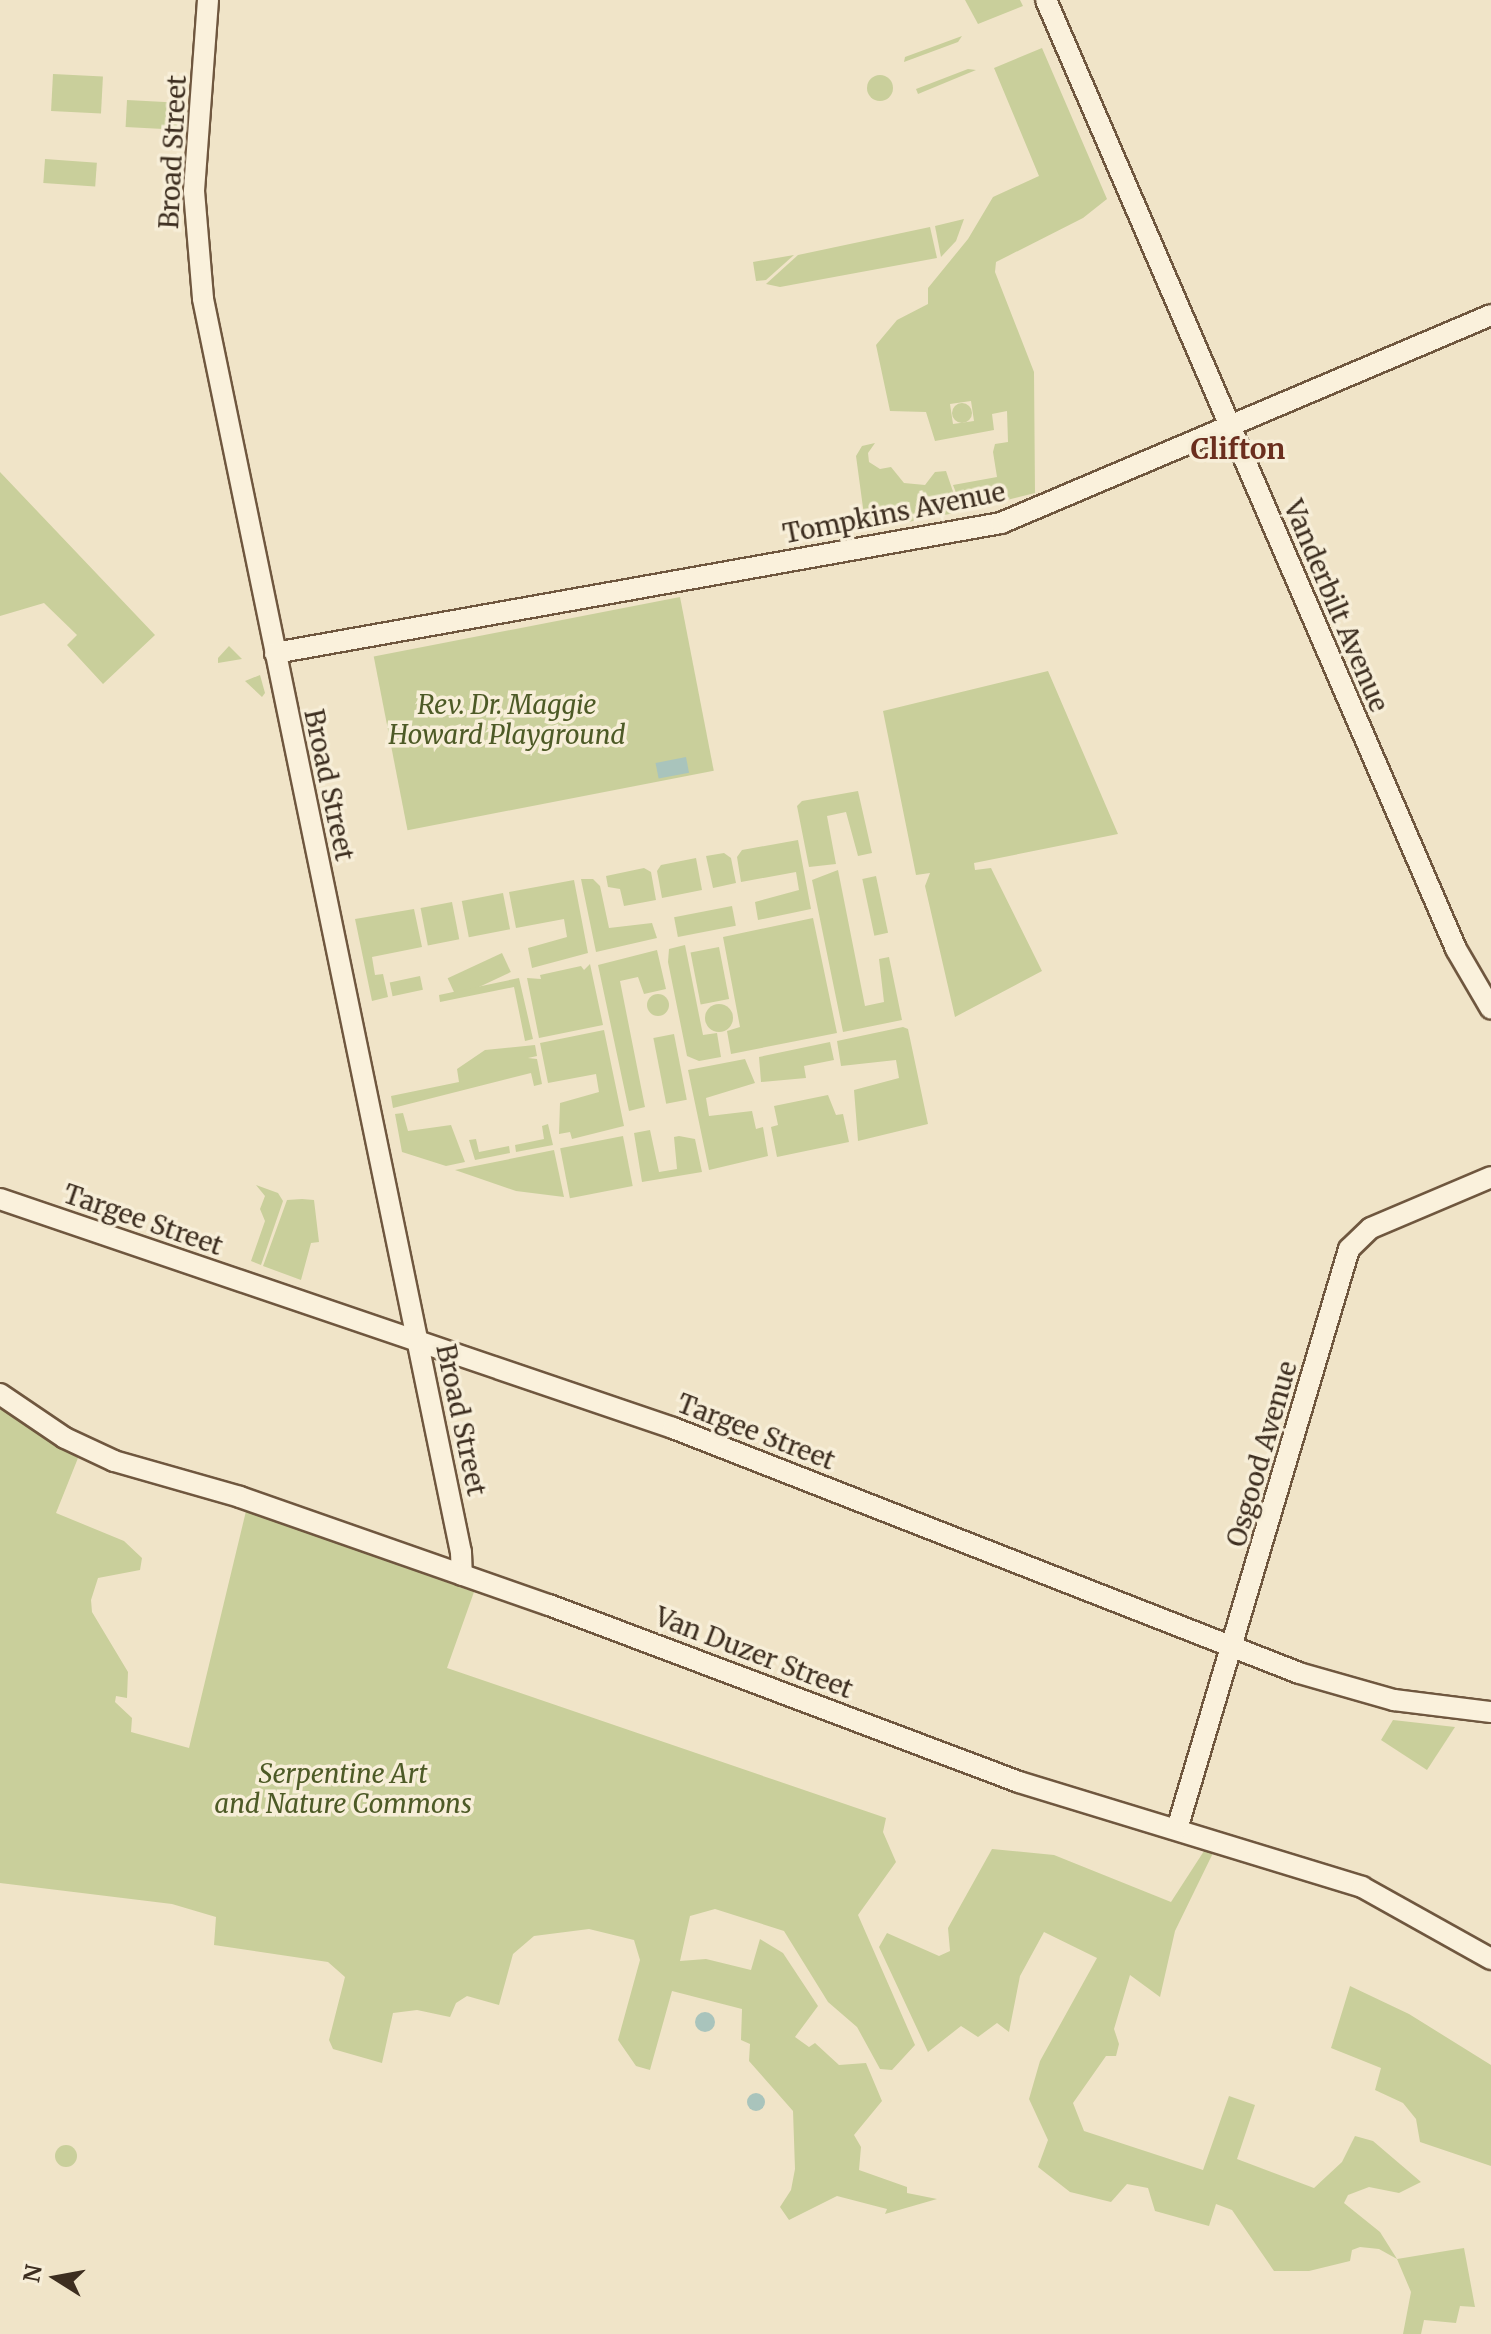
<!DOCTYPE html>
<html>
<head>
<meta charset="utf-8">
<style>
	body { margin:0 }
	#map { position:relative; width:1491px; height:2334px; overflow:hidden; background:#f0e4c8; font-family:Merriweather,serif }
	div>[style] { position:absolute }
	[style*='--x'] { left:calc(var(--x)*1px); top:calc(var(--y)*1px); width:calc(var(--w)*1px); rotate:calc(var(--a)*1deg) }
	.green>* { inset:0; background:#c9cf9b; transform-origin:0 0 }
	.round { border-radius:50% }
	.water>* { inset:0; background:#a9c4bc; transform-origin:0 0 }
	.roads { filter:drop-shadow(2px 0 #6f573f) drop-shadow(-2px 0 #6f573f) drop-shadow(0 2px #6f573f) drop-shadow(0 -2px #6f573f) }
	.secondary>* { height:20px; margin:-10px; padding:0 10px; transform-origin:10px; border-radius:10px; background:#faf1dc }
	span { translate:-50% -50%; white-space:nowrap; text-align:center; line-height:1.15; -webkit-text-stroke:7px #f7eed8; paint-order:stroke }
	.street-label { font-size:26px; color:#3d2e20 }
	.park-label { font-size:26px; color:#4d5a26; font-style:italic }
	.neighbourhood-label { font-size:28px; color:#6b2e1e; font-weight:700 }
	.north { position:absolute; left:16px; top:2238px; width:80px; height:80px; -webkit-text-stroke:6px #f7eed8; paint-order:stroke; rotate:281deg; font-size:22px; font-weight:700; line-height:32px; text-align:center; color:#3d2e20 }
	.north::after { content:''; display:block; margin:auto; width:28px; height:36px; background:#3d2e20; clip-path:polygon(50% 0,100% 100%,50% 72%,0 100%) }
</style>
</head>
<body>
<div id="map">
	<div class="green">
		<i style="clip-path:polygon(965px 0,1020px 0,1023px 6px,978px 24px)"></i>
		<i style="clip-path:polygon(962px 36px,958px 42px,904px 62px,905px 57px)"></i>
		<i style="clip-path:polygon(evenodd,1042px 48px,1107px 199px,1083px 218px,996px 262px,995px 272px,1034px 372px,1035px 493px,963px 511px,953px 485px,997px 477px,993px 452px,995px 444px,1008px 442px,1007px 411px,992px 414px,994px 430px,935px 441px,926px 412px,890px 411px,876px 345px,897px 320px,928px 304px,928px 288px,968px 239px,993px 197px,1039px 176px,994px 68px,1042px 48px,971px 401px,974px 421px,953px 424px,950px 404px,971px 401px)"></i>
		<i style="clip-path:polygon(968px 69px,976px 70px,918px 94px,916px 89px)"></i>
		<i style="left:53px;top:74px;width:50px;height:37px;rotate:3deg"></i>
		<i class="round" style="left:867px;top:75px;width:26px;height:26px"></i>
		<i style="left:127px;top:100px;width:52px;height:27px;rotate:3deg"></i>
		<i style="left:45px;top:159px;width:52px;height:24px;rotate:4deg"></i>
		<i style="clip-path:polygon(964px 219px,956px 241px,941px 257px,935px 226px)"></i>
		<i style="clip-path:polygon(930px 227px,937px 258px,780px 287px,766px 284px,798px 255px)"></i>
		<i style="clip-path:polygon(794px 255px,766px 280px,756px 281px,753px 262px)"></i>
		<i class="round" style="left:952px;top:403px;width:20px;height:20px"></i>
		<i style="clip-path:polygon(875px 443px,868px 453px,869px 462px,880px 469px,891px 467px,904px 483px,925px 485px,935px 472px,946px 471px,960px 512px,866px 530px,856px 456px,862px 446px)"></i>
		<i style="clip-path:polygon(0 472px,155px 635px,103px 684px,67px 645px,77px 635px,44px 603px,0 616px)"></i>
		<i style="left:680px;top:597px;width:177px;height:312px;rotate:79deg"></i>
		<i style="clip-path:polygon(229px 646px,242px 659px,218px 663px,218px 658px)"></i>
		<i style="clip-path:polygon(1048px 671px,1118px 834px,974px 863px,975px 870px,991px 868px,1042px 971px,955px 1017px,925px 886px,930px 873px,916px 875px,883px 711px)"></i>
		<i style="clip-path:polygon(260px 675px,265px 693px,262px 697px,245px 681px)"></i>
		<i style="clip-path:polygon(858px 791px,872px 853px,858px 856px,846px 812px,827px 816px,836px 864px,809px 867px,797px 806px,802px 801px)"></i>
		<i style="clip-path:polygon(798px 840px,811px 909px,758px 920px,755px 902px,799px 890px,796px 872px,741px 882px,737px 857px,742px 850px)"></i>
		<i style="clip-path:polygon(724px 853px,731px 858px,736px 883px,713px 888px,706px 856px)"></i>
		<i style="clip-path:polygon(696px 858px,702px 890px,662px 898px,657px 871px,661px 865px)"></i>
		<i style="clip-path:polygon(644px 868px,651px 872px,656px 900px,624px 906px,620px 889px,608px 887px,606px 876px)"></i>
		<i style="clip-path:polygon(838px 870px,865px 1006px,884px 1002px,879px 959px,889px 957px,902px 1020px,843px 1032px,812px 880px)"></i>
		<i style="left:876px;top:876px;width:58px;height:14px;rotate:78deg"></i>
		<i style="clip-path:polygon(581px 879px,593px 879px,600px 886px,609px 928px,652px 923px,657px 938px,596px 952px)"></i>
		<i style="clip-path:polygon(574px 880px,588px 953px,532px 968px,528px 948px,567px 937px,564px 919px,516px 928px,509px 892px)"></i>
		<i style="left:503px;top:893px;width:37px;height:42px;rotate:79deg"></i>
		<i style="left:452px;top:902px;width:38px;height:32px;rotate:79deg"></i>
		<i style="left:732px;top:906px;width:20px;height:59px;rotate:79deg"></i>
		<i style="clip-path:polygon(414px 909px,422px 947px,372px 957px,375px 975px,383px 974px,388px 997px,372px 1001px,355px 919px)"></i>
		<i style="clip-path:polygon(813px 918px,837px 1033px,731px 1054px,727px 1031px,740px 1027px,723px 937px)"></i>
		<i style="clip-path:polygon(685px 945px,703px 1035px,717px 1033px,721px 1057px,699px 1061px,687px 1056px,668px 962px,669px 949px)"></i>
		<i style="left:719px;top:947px;width:53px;height:29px;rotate:79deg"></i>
		<i style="clip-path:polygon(657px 950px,666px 989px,644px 994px,638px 977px,620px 981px,645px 1107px,629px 1111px,598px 965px)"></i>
		<i style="left:502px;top:953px;width:21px;height:60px;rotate:65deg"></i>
		<i style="clip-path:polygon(590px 964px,603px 1025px,539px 1038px,527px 978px,541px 979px,540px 975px,581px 966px,584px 970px)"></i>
		<i style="left:420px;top:976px;width:14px;height:31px;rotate:78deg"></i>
		<i style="clip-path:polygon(519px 978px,533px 1039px,525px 1041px,514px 987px,440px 1002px,439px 995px)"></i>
		<i class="round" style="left:647px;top:994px;width:22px;height:22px"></i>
		<i class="round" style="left:705px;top:1004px;width:28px;height:28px"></i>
		<i style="clip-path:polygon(903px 1027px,908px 1029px,928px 1124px,858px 1141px,854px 1090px,899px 1078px,896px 1060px,841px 1066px,837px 1041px)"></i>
		<i style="clip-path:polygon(604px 1030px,624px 1126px,572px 1139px,570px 1132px,559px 1134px,560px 1103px,599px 1092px,596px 1074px,548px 1083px,540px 1043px)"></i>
		<i style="left:674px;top:1034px;width:67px;height:21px;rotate:79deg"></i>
		<i style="clip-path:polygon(830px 1042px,834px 1060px,804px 1066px,806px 1078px,761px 1082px,759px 1057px)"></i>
		<i style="clip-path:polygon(535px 1045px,537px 1056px,528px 1058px,537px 1059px,542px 1084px,534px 1086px,531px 1073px,393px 1108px,391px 1096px,459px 1082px,457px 1069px,485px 1050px)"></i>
		<i style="clip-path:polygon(745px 1059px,755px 1083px,706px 1098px,709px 1116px,752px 1111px,756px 1129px,763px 1127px,768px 1156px,709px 1170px,688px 1070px)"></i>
		<i style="clip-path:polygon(828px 1095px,836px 1115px,843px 1114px,849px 1142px,777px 1157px,771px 1127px,778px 1125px,774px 1106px)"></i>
		<i style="clip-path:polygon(403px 1113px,408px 1131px,451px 1125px,465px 1162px,446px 1166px,402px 1152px,395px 1114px)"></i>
		<i style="clip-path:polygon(548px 1124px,553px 1145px,516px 1152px,515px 1145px,544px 1139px,542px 1126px)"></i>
		<i style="clip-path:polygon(650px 1130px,659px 1172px,677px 1169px,674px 1137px,679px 1136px,695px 1139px,702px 1172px,642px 1182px,634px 1133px)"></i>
		<i style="left:623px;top:1136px;width:51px;height:64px;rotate:79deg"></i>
		<i style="clip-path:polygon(476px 1139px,479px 1152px,509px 1146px,510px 1153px,475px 1160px,469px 1140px)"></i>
		<i style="clip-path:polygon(554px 1150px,564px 1197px,516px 1191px,455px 1170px)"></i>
		<i style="clip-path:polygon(256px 1185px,278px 1193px,283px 1201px,261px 1265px,251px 1261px,265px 1221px,260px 1209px,265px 1196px)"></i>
		<i style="clip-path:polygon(302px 1199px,314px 1200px,319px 1242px,311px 1243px,301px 1280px,263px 1266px,287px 1200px)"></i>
		<i style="clip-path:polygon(0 1409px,78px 1458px,56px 1513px,124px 1541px,142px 1558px,140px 1570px,98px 1578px,91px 1600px,92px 1612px,128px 1672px,127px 1698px,116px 1696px,115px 1702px,132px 1718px,131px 1732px,189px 1748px,246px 1511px,474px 1592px,447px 1668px,886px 1818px,883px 1832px,896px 1862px,858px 1915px,915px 2045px,892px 2070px,880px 2069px,857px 2027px,828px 2002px,784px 1931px,715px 1909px,690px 1916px,680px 1961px,706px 1959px,751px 1970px,760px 1939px,783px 1953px,818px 2006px,795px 2037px,809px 2047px,815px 2043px,839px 2065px,866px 2063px,882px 2101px,854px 2135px,861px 2147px,859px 2170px,907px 2187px,907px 2193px,937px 2199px,885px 2214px,887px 2209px,837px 2196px,789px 2220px,780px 2207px,791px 2190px,795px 2169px,793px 2111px,749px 2061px,750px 2044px,741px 2040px,742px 2009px,672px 1991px,650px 2070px,636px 2066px,618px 2040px,640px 1960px,634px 1940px,589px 1929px,534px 1936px,513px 1954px,499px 2005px,467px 1996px,456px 2003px,450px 2017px,417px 2010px,393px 2013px,382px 2063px,333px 2049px,329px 2040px,345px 1977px,328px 1962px,214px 1945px,216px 1917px,172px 1904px,0 1883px)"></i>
		<i style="clip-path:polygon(1393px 1720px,1455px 1727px,1427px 1770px,1381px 1740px)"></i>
		<i style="clip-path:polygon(992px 1849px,1054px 1855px,1171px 1902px,1204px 1851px,1213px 1853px,1175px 1931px,1160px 1997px,1130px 1975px,1114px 2029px,1119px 2044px,1116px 2056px,1106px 2056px,1073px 2103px,1084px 2131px,1203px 2170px,1229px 2096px,1255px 2105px,1237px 2159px,1314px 2188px,1342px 2162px,1355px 2136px,1373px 2141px,1421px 2182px,1399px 2193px,1369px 2187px,1348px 2195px,1344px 2203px,1380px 2232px,1397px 2259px,1464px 2248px,1475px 2307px,1460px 2306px,1456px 2323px,1424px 2320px,1421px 2334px,1403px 2334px,1411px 2292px,1397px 2259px,1379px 2249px,1360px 2247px,1352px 2250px,1350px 2261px,1309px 2271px,1274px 2271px,1232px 2210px,1216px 2204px,1209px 2226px,1155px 2211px,1148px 2188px,1127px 2184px,1111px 2202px,1070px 2192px,1038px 2167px,1048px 2140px,1029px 2099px,1040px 2061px,1097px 1958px,1044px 1932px,1020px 1976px,1009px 2032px,997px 2023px,978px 2037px,961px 2026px,928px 2052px,879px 1947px,887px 1933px,939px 1956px,950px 1951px,948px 1928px)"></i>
		<i style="clip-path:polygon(1350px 1986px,1409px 2014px,1491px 2065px,1491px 2166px,1420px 2142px,1416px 2119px,1403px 2103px,1375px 2090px,1381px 2068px,1331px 2048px)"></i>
		<i class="round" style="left:55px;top:2145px;width:22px;height:22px"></i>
	</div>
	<div class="water">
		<i style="left:686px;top:757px;width:16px;height:31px;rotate:79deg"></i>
		<i class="round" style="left:695px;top:2012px;width:20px;height:20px"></i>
		<i class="round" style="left:747px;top:2093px;width:18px;height:18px"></i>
	</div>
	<div class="roads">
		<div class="secondary">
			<i style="--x:208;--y:0;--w:192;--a:94.2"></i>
			<i style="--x:194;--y:191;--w:108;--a:85.2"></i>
			<i style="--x:203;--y:299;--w:1279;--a:78.37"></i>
			<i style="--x:461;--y:1552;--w:23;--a:88"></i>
			<i style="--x:1046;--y:0;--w:1034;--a:66.63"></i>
			<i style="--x:1456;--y:949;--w:69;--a:59.7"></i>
			<i style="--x:275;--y:653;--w:738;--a:-10.15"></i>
			<i style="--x:1001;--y:523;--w:532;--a:-23"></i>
			<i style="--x:0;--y:1199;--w:711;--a:18.79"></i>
			<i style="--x:673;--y:1428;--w:672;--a:21.37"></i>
			<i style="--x:1299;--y:1673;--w:99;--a:15.9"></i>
			<i style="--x:1394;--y:1700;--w:98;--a:7.1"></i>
			<i style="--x:0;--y:1394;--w:78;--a:34.1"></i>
			<i style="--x:65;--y:1438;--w:54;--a:25.1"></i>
			<i style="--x:114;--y:1461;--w:131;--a:15.9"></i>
			<i style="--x:240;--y:1497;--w:327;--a:19.3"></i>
			<i style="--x:549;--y:1605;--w:502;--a:20.64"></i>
			<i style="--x:1019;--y:1782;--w:359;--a:17"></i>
			<i style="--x:1362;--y:1887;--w:148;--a:29.2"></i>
			<i style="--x:1177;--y:1829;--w:605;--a:-73.48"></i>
			<i style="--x:1349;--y:1249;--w:30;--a:-44"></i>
			<i style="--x:1371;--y:1228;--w:130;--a:-23"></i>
		</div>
	</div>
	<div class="street-label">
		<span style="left:173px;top:152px;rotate:-87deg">Broad Street</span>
		<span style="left:894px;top:513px;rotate:-11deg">Tompkins Avenue</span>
		<span style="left:1336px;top:606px;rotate:67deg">Vanderbilt Avenue</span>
		<span style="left:329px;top:785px;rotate:78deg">Broad Street</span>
		<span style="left:143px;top:1220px;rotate:19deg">Targee Street</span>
		<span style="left:461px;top:1420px;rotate:78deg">Broad Street</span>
		<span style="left:756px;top:1432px;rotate:21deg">Targee Street</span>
		<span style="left:1262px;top:1454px;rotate:-74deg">Osgood Avenue</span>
		<span style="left:754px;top:1653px;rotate:21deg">Van Duzer Street</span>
	</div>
	<div class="park-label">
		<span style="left:507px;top:720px">Rev. Dr. Maggie<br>Howard Playground</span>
		<span style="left:343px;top:1789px">Serpentine Art<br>and Nature Commons</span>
	</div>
	<div class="neighbourhood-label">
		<span style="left:1238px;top:449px">Clifton</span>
	</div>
	<div class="north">N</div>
</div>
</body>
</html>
